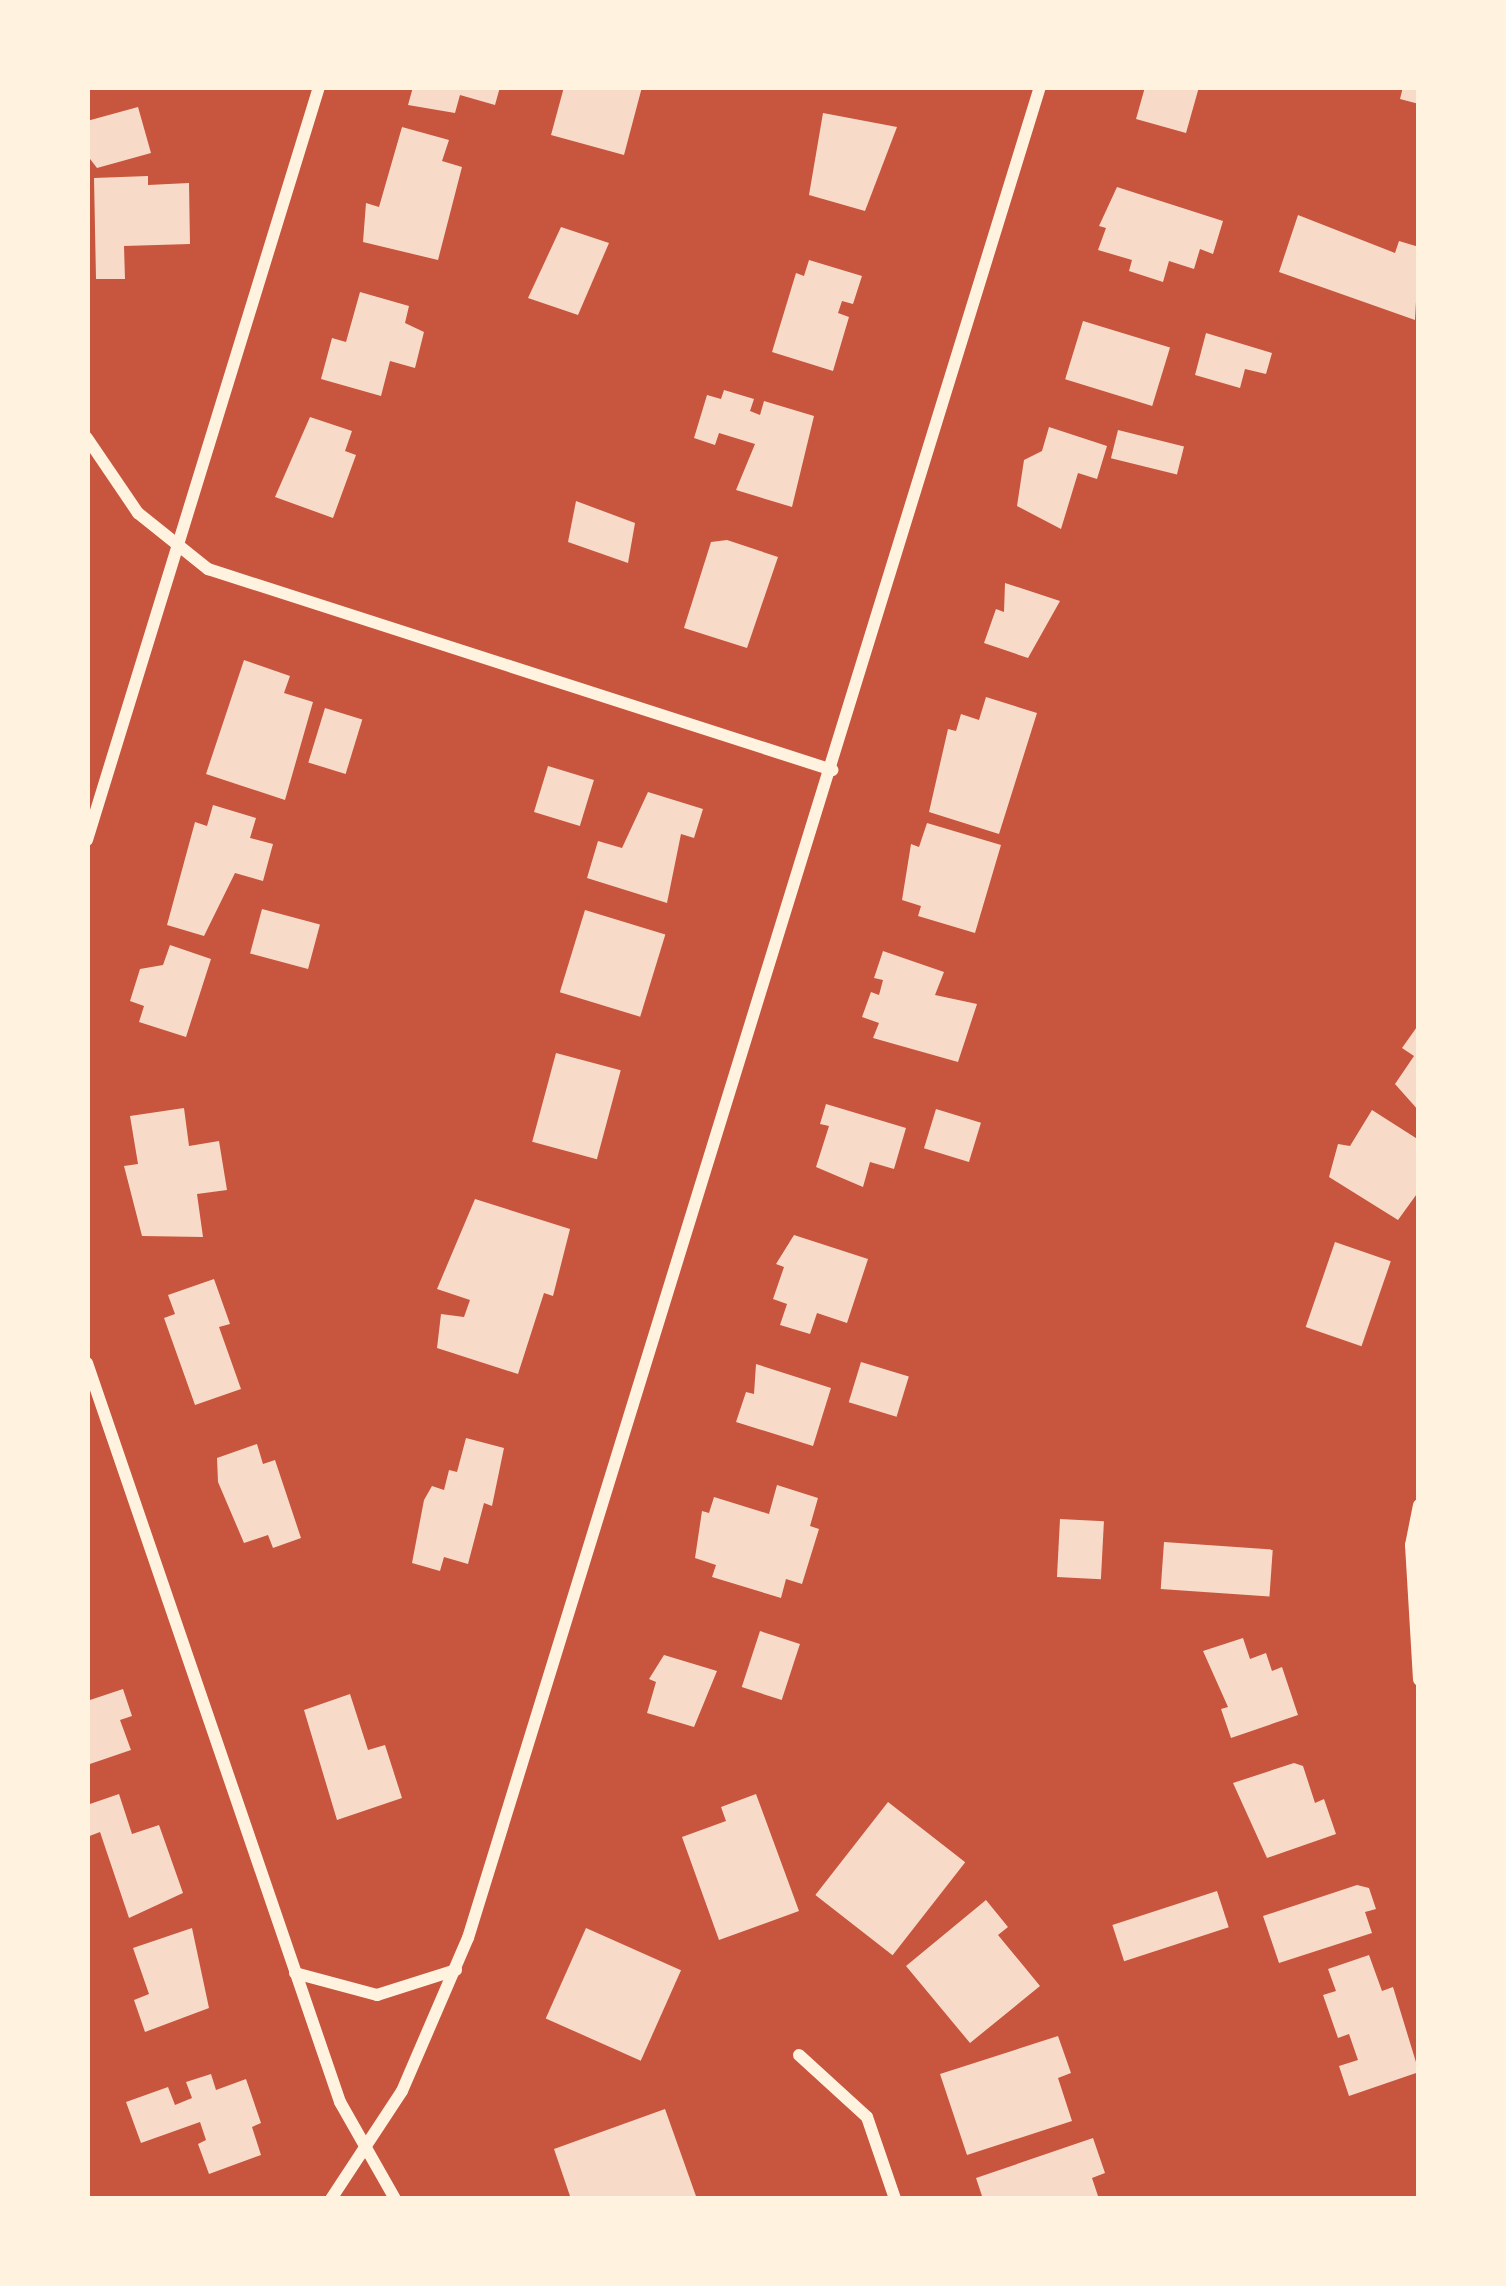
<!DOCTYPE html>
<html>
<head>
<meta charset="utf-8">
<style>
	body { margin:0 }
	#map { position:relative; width:1506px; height:2286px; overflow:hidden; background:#c8553d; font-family:"Source Serif 4",serif }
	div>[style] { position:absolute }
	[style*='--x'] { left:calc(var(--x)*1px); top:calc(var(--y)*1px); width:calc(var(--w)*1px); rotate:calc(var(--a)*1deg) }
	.building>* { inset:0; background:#f7dbc8; transform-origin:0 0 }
	.minor>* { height:12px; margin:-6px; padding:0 6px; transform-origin:6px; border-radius:6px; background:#fff3e0 }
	span { translate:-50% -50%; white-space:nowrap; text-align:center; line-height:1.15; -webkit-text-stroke:10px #fff3e0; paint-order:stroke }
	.frame { position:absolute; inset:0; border:90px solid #fff3e0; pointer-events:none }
</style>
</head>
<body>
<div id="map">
	<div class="building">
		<i style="clip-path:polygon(413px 87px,500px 87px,495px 105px,460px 95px,455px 113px,408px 105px)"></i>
		<i style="clip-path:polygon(564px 87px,642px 87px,624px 155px,551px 135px)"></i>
		<i style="clip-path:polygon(1145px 87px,1199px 87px,1186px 133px,1136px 119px)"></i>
		<i style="clip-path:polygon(1403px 87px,1419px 87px,1419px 104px,1400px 99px)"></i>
		<i style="clip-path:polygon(138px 107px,151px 153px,97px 168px,87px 155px,87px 121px)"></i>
		<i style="clip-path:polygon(823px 113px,897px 127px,865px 211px,809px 195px)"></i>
		<i style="clip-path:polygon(402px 127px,449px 140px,442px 161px,462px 167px,438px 260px,363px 242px,366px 203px,379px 207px)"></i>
		<i style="clip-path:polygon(148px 176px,148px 185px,189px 183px,190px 244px,124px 246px,125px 279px,96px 279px,94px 178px)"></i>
		<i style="clip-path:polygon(1117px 187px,1223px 221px,1213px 254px,1200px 249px,1194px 269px,1169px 261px,1163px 282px,1129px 271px,1132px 260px,1098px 250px,1106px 228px,1099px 226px)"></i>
		<i style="clip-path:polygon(1298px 215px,1395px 253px,1399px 241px,1419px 247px,1415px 320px,1279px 272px)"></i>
		<i style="clip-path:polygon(561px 227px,609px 243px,578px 315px,528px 298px)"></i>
		<i style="clip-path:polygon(809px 260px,862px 276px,853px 304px,842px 301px,838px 313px,849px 317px,833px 371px,772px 352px,796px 273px,804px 276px)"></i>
		<i style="clip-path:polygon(360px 292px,409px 306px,405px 323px,424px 332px,415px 368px,390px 361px,381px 396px,321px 379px,332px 338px,346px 342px)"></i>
		<i style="left:1083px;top:321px;width:91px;height:61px;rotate:17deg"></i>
		<i style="clip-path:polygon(1206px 333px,1272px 353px,1266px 374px,1245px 369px,1240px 388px,1195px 375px)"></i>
		<i style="clip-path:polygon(724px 390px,754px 399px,750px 411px,760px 415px,764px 401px,814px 416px,792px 507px,736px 490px,755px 444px,719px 433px,715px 445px,694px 438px,707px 395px,721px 399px)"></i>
		<i style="clip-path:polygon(310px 417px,352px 431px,345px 451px,356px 455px,333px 518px,275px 497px)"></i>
		<i style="clip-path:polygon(1049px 427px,1107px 446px,1097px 479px,1078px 473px,1061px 529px,1017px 506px,1024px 460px,1042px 451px)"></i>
		<i style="left:1118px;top:430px;width:68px;height:29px;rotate:14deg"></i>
		<i style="clip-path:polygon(576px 501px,635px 523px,628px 563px,568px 542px)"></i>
		<i style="clip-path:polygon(727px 540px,778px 557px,747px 648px,684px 628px,711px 542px)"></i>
		<i style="clip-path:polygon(1005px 583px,1060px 601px,1028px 658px,984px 643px,996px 609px,1004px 612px)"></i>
		<i style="clip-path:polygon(244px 660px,290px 676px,284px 693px,313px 702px,285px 800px,206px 774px)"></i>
		<i style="clip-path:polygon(986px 697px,1037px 713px,999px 834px,929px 812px,948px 729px,956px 731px,961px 714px,979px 720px)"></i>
		<i style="left:325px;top:708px;width:39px;height:57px;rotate:17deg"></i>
		<i style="left:548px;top:766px;width:48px;height:48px;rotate:17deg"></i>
		<i style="clip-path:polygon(648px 792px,703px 809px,694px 838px,681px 834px,667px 903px,587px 878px,598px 841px,622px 848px)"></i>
		<i style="clip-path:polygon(213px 805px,256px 818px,250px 838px,273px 844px,263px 881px,235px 873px,204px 936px,167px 925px,195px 822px,207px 826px)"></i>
		<i style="clip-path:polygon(927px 823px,1001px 845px,975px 933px,918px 916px,921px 906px,902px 900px,911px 844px,919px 847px)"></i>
		<i style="left:262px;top:909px;width:60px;height:46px;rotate:15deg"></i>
		<i style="left:585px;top:910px;width:84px;height:86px;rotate:17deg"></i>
		<i style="clip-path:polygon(170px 945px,211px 959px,186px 1037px,139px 1022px,144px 1006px,130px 1001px,140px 969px,163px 965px)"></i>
		<i style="clip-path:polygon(883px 951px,944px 972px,935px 995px,977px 1004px,958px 1062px,873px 1038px,879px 1023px,862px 1017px,871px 992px,879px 995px,883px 980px,874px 978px)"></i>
		<i style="clip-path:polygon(1419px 1024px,1419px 1111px,1395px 1084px,1414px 1056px,1402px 1048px)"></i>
		<i style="left:556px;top:1053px;width:67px;height:92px;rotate:15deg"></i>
		<i style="clip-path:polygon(826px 1104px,906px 1128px,894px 1169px,870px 1162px,863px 1187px,816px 1167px,829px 1126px,820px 1124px)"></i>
		<i style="clip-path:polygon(184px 1108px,189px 1146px,219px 1141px,227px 1190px,197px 1194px,203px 1237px,142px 1236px,124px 1166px,138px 1164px,130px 1116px)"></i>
		<i style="left:936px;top:1109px;width:47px;height:41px;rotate:17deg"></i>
		<i style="clip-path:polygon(1372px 1110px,1419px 1140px,1419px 1191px,1398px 1220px,1329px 1177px,1338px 1144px,1350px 1146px)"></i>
		<i style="clip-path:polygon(475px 1199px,570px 1229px,553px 1296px,544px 1293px,518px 1374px,437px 1348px,441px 1314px,464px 1317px,470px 1300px,437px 1289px)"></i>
		<i style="clip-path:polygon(794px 1235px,868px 1259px,847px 1323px,817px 1313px,810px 1334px,780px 1325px,787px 1304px,773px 1299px,784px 1267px,776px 1264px)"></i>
		<i style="left:1335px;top:1242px;width:59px;height:90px;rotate:19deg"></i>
		<i style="clip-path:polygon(214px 1279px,230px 1324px,219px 1327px,241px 1389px,195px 1405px,164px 1318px,175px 1314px,168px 1295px)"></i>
		<i style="left:861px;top:1362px;width:50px;height:42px;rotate:17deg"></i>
		<i style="clip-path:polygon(756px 1364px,831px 1388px,813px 1446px,736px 1422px,746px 1392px,754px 1394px)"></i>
		<i style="clip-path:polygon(466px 1438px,504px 1448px,492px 1506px,484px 1503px,468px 1564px,444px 1557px,440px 1571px,412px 1563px,424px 1500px,432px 1486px,444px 1490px,449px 1470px,457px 1472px)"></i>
		<i style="clip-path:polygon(257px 1444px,263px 1464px,275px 1460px,301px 1538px,273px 1548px,268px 1535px,244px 1543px,218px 1482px,217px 1458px)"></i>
		<i style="clip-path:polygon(777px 1485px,818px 1498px,810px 1526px,819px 1529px,802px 1584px,786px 1579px,781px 1598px,712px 1577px,716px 1565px,695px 1558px,702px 1511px,709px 1513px,714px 1497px,769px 1514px)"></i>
		<i style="left:1060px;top:1519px;width:44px;height:58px;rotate:3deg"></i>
		<i style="left:1164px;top:1542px;width:109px;height:47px;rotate:4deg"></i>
		<i style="left:760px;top:1631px;width:42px;height:59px;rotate:18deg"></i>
		<i style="clip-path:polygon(1243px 1638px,1250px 1659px,1266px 1653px,1272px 1671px,1282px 1667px,1298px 1715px,1231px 1738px,1221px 1709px,1228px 1707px,1203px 1651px)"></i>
		<i style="clip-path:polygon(664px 1655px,717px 1671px,694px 1727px,647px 1713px,656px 1682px,649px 1679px)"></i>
		<i style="clip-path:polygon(123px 1689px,132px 1716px,120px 1720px,131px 1750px,87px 1765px,87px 1701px)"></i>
		<i style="clip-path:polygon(350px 1694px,368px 1750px,385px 1745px,402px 1798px,337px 1820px,304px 1710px)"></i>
		<i style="clip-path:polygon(1294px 1763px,1303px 1766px,1315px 1803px,1324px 1799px,1336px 1834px,1267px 1858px,1233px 1783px)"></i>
		<i style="clip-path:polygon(119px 1794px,132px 1834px,159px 1825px,183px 1893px,129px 1918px,100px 1832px,87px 1837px,87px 1805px)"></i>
		<i style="clip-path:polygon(756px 1794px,799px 1911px,719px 1940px,682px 1837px,726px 1821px,721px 1807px)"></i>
		<i style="left:888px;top:1802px;width:98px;height:118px;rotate:38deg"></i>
		<i style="clip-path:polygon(1357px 1885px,1369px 1888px,1376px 1909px,1365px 1912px,1372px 1933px,1279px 1963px,1263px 1916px)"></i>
		<i style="left:1217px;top:1891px;width:38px;height:110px;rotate:72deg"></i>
		<i style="clip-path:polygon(986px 1900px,1008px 1927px,998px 1935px,1040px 1986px,970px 2043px,906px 1966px)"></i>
		<i style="clip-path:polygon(192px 1928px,209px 2008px,145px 2032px,134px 2000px,149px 1994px,133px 1948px)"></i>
		<i style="left:586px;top:1928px;width:104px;height:99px;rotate:24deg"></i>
		<i style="clip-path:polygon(1369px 1955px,1382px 1991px,1393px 1987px,1419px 2072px,1349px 2096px,1339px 2066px,1358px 2060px,1349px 2034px,1338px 2038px,1323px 1995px,1336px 1991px,1328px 1969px)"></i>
		<i style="clip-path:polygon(1058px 2036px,1071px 2073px,1058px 2078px,1072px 2121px,967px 2155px,940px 2074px)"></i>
		<i style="clip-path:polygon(211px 2074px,216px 2090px,246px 2079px,261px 2123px,252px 2127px,261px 2155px,209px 2174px,198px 2144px,206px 2140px,200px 2122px,141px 2143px,126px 2102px,168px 2087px,175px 2105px,192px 2098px,186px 2082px)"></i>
		<i style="clip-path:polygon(665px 2109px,697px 2199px,571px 2199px,554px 2149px)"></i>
		<i style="clip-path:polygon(1093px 2138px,1105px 2173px,1092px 2178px,1099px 2199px,983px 2199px,976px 2178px)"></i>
	</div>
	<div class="minor">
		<i style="--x:87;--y:438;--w:91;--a:55.8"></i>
		<i style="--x:138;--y:513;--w:90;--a:38.7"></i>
		<i style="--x:208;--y:569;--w:656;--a:17.85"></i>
		<i style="--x:87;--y:840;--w:788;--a:-72.88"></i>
		<i style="--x:87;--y:1363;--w:781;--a:71.1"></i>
		<i style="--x:340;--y:2102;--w:112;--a:60.4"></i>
		<i style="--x:1419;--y:1505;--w:41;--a:101.3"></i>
		<i style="--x:1411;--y:1545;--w:135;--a:86.6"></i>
		<i style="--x:295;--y:1973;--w:85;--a:15"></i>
		<i style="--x:377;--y:1995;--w:83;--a:-17.6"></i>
		<i style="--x:799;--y:2055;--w:92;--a:42.4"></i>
		<i style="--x:867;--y:2117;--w:87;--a:71.1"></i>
		<i style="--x:331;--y:2199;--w:129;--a:-56.7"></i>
		<i style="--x:402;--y:2091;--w:167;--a:-66.7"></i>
		<i style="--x:468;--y:1938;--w:1937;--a:-72.83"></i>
	</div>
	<div class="frame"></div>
</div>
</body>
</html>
